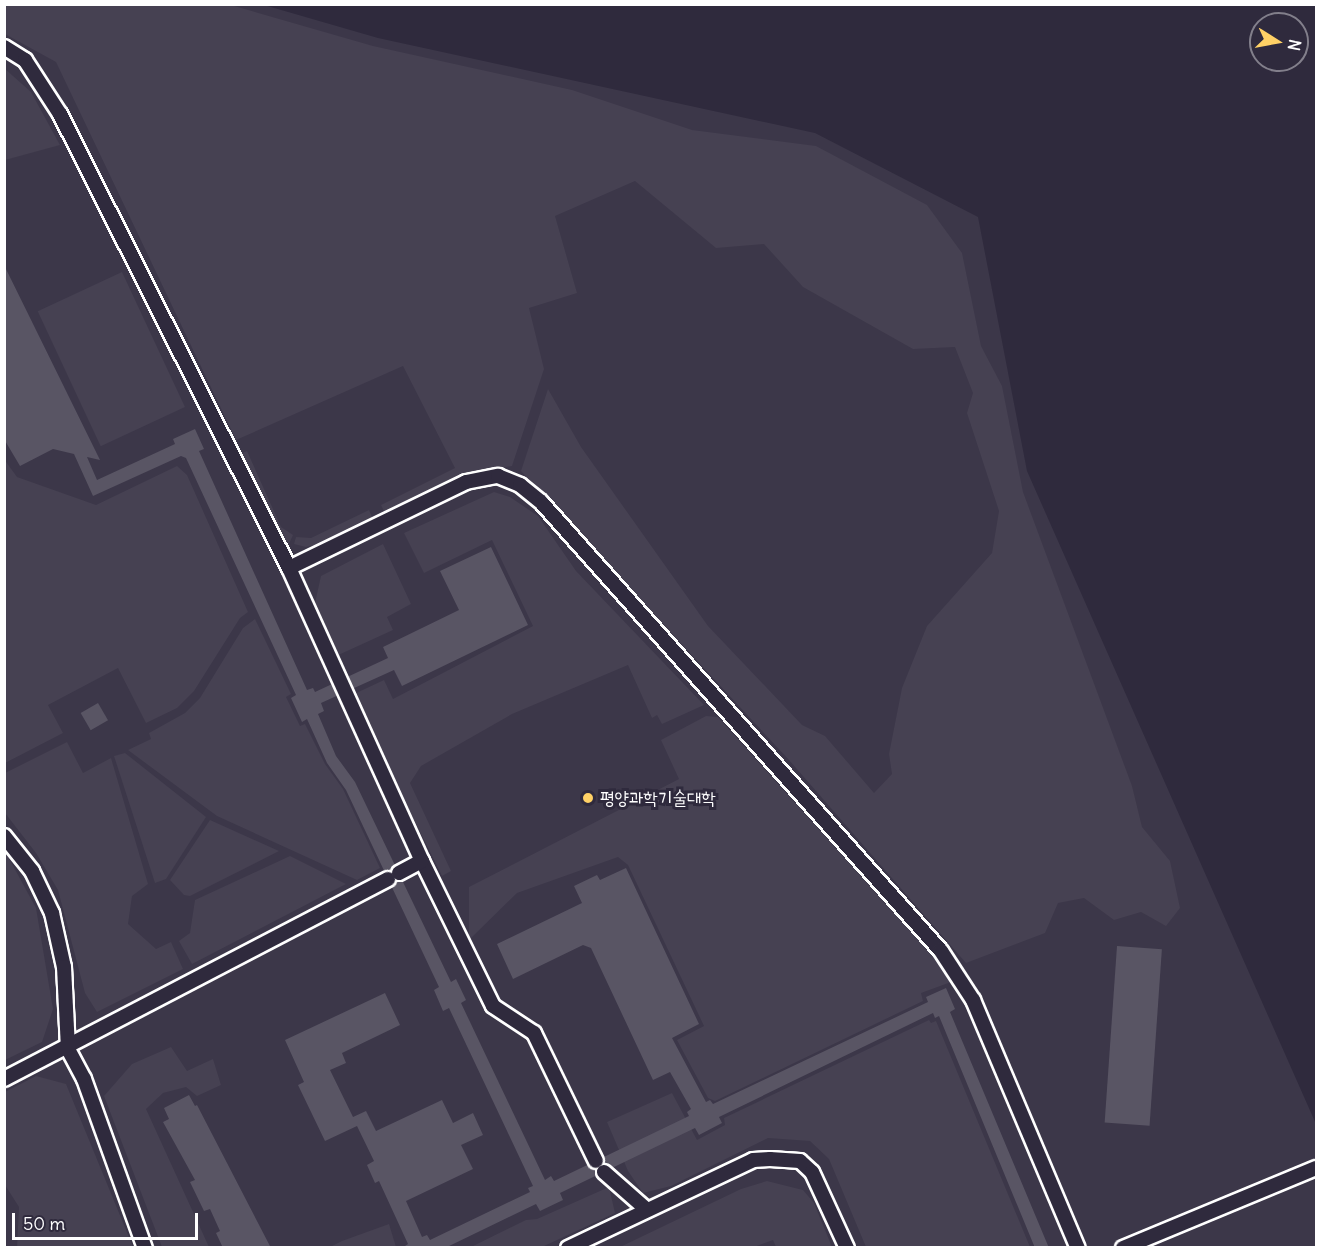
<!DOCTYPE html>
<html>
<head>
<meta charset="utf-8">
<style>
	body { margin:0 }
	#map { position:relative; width:1321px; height:1252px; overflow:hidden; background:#2f2a3d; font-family:Delius,"Poor Story",sans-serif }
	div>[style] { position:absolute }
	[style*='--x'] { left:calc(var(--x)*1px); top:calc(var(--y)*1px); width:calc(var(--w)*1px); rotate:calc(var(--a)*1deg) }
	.built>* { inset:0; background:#3c3749 }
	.green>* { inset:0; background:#464152; transform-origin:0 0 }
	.building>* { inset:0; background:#595564; transform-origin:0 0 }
	.roads { filter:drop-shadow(2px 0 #fff) drop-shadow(-2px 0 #fff) drop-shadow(0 2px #fff) drop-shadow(0 -2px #fff) }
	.lane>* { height:14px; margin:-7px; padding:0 7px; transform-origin:7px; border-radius:7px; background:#2f2a3d }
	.dots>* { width:16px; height:16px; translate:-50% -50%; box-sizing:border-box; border:3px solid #2f2a3d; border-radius:50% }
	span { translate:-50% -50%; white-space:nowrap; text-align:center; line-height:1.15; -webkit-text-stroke:6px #2f2a3d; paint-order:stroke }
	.poi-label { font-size:18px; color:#fff }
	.left { translate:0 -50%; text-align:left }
	.frame { position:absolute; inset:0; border:6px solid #fff; pointer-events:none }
	.north { position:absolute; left:1249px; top:12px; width:60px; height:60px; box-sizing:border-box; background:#2f2a3d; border:2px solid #827f8b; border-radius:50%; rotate:101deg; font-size:16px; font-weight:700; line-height:24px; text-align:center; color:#fff }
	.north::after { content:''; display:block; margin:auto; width:21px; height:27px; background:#ffd166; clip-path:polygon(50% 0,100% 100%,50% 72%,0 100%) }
	.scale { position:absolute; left:12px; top:1213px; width:186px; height:27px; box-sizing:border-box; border:3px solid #fff; border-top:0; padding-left:8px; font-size:18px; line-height:21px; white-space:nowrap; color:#fff; -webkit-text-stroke:4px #2f2a3d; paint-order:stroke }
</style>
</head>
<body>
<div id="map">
	<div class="built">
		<i style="clip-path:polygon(5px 5px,264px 5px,378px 38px,815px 133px,978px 217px,1027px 471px,1316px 1124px,1316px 1247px,5px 1248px)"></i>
	</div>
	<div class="green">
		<i style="clip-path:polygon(5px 4px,231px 5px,373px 46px,572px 90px,692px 130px,816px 146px,927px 205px,962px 253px,981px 346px,1002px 386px,1023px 492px,1132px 786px,1142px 827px,1170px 861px,1180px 908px,1166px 926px,1141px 912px,1114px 920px,1084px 898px,1058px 903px,1045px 933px,966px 963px,789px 760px,521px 471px,548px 389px,581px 447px,708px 626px,802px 725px,825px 736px,874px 793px,892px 774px,889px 754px,902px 688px,927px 626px,992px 553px,999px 511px,967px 413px,973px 393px,955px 347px,913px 349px,803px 287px,764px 244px,716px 248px,635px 181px,555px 216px,577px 293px,529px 308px,544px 369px,512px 466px,463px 475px,385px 513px,381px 505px,455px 468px,403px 366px,236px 440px,56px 62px,5px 34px)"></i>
		<i style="clip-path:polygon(4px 68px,31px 92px,60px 145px,5px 160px)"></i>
		<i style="left:122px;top:272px;width:149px;height:93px;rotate:65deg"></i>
		<i style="clip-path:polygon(247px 451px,281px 527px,293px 535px,289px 544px,280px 538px,266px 517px,240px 454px)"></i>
		<i style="clip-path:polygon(4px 459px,17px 477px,96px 505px,177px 466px,187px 475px,248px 612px,240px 618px,194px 691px,177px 708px,146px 723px,118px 668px,48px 705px,63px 733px,5px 763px)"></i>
		<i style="clip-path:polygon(494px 492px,510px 497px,538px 516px,576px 571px,704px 705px,662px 724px,657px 715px,652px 718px,628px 665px,512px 714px,421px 766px,410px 783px,451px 871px,442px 876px,352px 695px,384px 680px,393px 699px,533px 626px,492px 540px,424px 573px,404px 533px)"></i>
		<i style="clip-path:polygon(369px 510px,373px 519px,323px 543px,306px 547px,294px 544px,296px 537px,311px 538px)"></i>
		<i style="clip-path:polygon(383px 544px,411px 604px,387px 617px,393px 630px,334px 657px,313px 612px,321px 576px)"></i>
		<i style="clip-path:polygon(255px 619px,291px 694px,286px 697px,300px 726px,305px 724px,325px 764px,343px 789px,380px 868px,357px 880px,217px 816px,128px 750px,151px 739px,149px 733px,185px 713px,200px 698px,243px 628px)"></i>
		<i style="clip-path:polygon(706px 716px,718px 717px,949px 974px,951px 982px,921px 993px,923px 1001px,715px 1101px,708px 1098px,677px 1040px,704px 1026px,628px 865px,618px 857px,517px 893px,469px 940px,469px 887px,679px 779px,661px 740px)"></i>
		<i style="clip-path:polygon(67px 742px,83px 773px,111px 758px,148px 884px,132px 896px,128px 924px,156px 949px,171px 942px,183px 969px,97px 1012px,85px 993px,58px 890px,36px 853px,5px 813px,5px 773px)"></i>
		<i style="clip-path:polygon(125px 753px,206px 817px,166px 879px,155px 883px,114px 756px)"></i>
		<i style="clip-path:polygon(210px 820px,279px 851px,190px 896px,184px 895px,170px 880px)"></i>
		<i style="clip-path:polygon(5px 851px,36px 908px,53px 1009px,42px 1042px,5px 1060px)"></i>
		<i style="clip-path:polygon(290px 856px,346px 884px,192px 964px,179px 941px,190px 933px,195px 900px)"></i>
		<i style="clip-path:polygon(929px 1020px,931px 1023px,936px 1021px,1030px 1247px,866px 1247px,829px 1159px,810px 1141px,768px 1138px,671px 1186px,643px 1193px,628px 1171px,607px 1122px,672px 1093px,697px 1140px,725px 1125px,724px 1118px)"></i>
		<i style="clip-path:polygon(171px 1047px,187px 1071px,213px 1059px,221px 1085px,197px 1096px,186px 1087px,163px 1093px,146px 1109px,209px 1247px,162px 1247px,104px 1096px,132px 1064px)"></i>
		<i style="clip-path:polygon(36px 1076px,66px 1084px,133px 1247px,17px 1247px,19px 1207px,5px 1185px,5px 1092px)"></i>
		<i style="clip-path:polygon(767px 1181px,803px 1190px,814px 1203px,832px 1247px,776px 1247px,773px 1240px,754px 1247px,620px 1247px,741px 1189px)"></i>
		<i style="clip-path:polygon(609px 1187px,615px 1213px,542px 1247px,471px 1247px,526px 1220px,537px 1219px)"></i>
		<i style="clip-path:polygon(389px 1224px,396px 1247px,330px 1247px,342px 1241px)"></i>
	</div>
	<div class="building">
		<i style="clip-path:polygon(4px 265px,100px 460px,87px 457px,97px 480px,175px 444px,173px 439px,195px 429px,204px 449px,199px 451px,307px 690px,313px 688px,315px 692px,388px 658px,383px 647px,459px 610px,440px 571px,491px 547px,528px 625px,402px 686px,394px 670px,321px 703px,324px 711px,318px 714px,336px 756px,355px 782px,451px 982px,456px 979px,466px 1000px,461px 1003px,545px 1180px,551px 1176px,554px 1181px,689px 1116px,687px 1112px,691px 1109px,670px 1072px,653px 1080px,591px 948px,583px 945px,513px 979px,497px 944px,582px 903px,574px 886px,597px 875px,600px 880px,626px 868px,699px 1024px,672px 1038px,706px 1102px,710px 1100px,713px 1104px,928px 1002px,926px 997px,946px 988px,955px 1009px,950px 1012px,1049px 1248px,1035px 1248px,939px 1016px,935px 1018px,933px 1013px,719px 1117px,722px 1123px,699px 1135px,695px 1128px,560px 1193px,563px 1200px,540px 1211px,536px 1204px,445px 1248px,402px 1248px,408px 1244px,379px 1181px,375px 1183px,367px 1165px,374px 1161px,357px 1126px,325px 1141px,298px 1085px,304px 1082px,285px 1040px,385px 993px,400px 1025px,342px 1053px,346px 1063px,330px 1070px,353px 1117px,366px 1111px,376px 1131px,442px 1100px,453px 1123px,473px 1113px,483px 1135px,461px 1145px,473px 1169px,406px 1201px,422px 1237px,427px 1235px,430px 1240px,530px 1192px,528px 1188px,533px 1186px,449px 1008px,443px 1011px,434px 990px,439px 987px,346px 790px,327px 763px,307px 719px,302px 722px,291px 698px,296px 695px,186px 458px,181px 456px,93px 496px,74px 454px,53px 449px,20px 466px,4px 439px)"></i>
		<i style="left:98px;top:703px;width:20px;height:20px;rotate:60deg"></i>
		<i style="left:1117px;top:946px;width:45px;height:177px;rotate:4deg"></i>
		<i style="clip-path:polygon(189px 1095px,195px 1106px,197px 1105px,271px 1248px,223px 1248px,216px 1233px,220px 1231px,210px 1209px,204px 1211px,190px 1182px,195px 1180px,163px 1122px,169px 1119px,164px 1108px)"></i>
	</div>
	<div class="roads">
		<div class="lane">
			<i style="--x:4;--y:47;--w:25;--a:32"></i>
			<i style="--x:25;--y:60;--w:64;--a:57.1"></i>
			<i style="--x:60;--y:114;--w:508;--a:63.23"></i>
			<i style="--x:289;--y:568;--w:322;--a:65.6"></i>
			<i style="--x:422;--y:861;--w:161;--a:63.9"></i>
			<i style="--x:493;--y:1006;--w:49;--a:33.4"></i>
			<i style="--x:534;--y:1033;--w:142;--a:64.2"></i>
			<i style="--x:289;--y:568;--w:197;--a:-25.9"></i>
			<i style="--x:466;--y:482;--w:33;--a:-11"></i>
			<i style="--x:498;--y:476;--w:24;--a:22"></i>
			<i style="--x:520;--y:485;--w:27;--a:39"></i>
			<i style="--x:541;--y:502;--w:601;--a:48.3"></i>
			<i style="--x:941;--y:951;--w:59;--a:56.9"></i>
			<i style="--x:973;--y:1000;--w:269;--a:67.1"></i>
			<i style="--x:4;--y:836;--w:45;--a:51.3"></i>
			<i style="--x:32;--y:871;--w:47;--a:64.5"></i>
			<i style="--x:52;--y:913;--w:55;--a:77.5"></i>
			<i style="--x:64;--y:967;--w:82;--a:87.2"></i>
			<i style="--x:68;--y:1049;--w:34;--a:62"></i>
			<i style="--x:84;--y:1079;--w:180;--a:70.2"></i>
			<i style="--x:399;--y:873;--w:26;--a:-28"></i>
			<i style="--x:4;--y:1079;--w:433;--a:-27.5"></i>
			<i style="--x:604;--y:1172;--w:56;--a:41.4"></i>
			<i style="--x:568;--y:1248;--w:205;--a:-25.4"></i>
			<i style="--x:753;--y:1160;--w:17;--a:-3"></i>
			<i style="--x:770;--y:1159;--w:30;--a:4"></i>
			<i style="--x:800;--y:1161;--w:16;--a:43"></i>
			<i style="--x:812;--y:1172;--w:84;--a:65.3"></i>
			<i style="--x:1123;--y:1248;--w:209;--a:-22.5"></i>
		</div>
	</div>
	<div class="dots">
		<i style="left:588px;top:798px;background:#ffd166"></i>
	</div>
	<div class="poi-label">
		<span class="left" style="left:600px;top:798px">평양과학기술대학</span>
	</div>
	<div class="frame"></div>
	<div class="north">N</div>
	<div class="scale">50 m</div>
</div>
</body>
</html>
